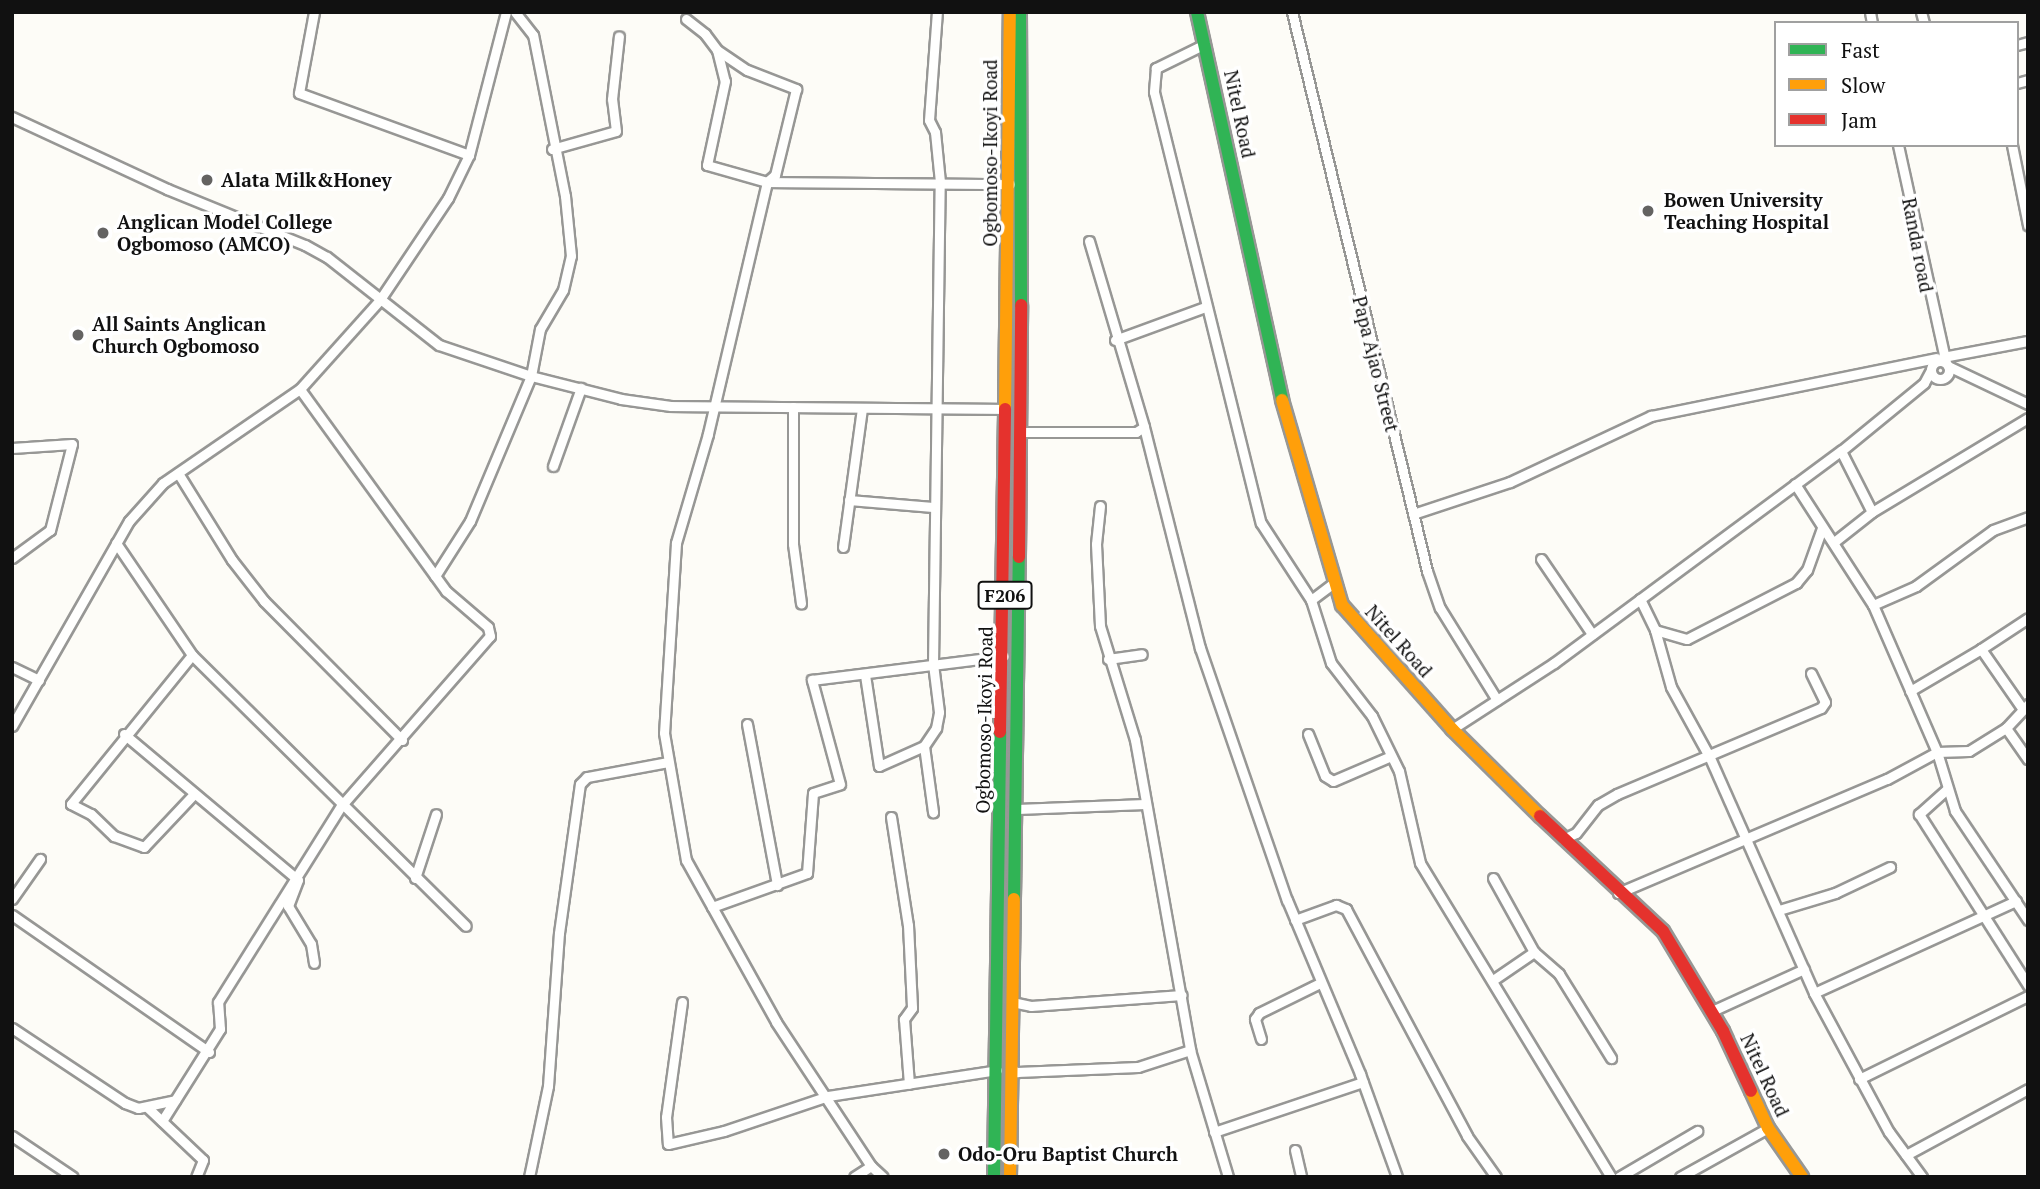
<!DOCTYPE html>
<html>
<head>
<meta charset="utf-8">
<style>
	body { margin:0 }
	#map { position:relative; width:2040px; height:1189px; overflow:hidden; background:#fdfcf7; font-family:"PT Serif",serif }
	div>[style] { position:absolute }
	[style*='--x'] { left:calc(var(--x)*1px); top:calc(var(--y)*1px); width:calc(var(--w)*1px); rotate:calc(var(--a)*1deg) }
	.roads { filter:drop-shadow(2px 0 #979795) drop-shadow(-2px 0 #979795) drop-shadow(0 2px #979795) drop-shadow(0 -2px #979795) }
	.street>* { height:9px; margin:-4.5px; padding:0 4.5px; transform-origin:4.5px; border-radius:4.5px; background:#fffffe }
	.street>.ring { margin:-4.5px; padding:0; box-sizing:content-box; background:none; border:9px solid #fffffe; border-radius:50% }
	.fast>* { height:12px; margin:-6px; padding:0 6px; transform-origin:6px; border-radius:6px; background:#30b455 }
	.slow>* { height:12px; margin:-6px; padding:0 6px; transform-origin:6px; border-radius:6px; background:#ff9f0a }
	.jam>* { height:12px; margin:-6px; padding:0 6px; transform-origin:6px; border-radius:6px; background:#e5322d }
	.dots>* { width:19px; height:19px; translate:-50% -50%; box-sizing:border-box; border:4px solid #fff; border-radius:50% }
	span { translate:-50% -50%; white-space:nowrap; text-align:center; line-height:1.15; -webkit-text-stroke:7px #fff; paint-order:stroke }
	.shield-label span { padding:2px 5px; background:#fff; border:2px solid; border-radius:5px; -webkit-text-stroke-width:0 }
	.shield-label { font-size:18px; color:#111; font-weight:700 }
	.street-label { font-size:19px; color:#111 }
	.poi-label { font-size:19px; color:#111; font-weight:700 }
	.left { translate:0 -50%; text-align:left }
	.frame { position:absolute; inset:0; border:14px solid #111; pointer-events:none }
	.legend { position:absolute; left:1774px; top:21px; width:245px; height:126px; box-sizing:border-box; background:#fff; border:2px solid #a0a0a0; margin:0; padding:9px 12px; list-style:none; font-size:21px; color:#111 }
	.legend li { display:flex; align-items:center; gap:14px; height:35px }
	.legend b { width:35px; border:2px solid #a0a0a0 }
</style>
</head>
<body>
<div id="map">
	<div class="roads">
		<div class="street">
			<i style="--x:314;--y:12;--w:82;--a:100.5"></i>
			<i style="--x:299;--y:93;--w:181;--a:20"></i>
			<i style="--x:1292;--y:12;--w:575;--a:76.42"></i>
			<i style="--x:1427;--y:571;--w:39;--a:71"></i>
			<i style="--x:1440;--y:608;--w:108;--a:58.2"></i>
			<i style="--x:1870;--y:12;--w:11;--a:80"></i>
			<i style="--x:1921;--y:12;--w:11;--a:75"></i>
			<i style="--x:686;--y:19;--w:24;--a:38"></i>
			<i style="--x:705;--y:34;--w:20;--a:53"></i>
			<i style="--x:717;--y:50;--w:32;--a:76"></i>
			<i style="--x:725;--y:81;--w:86;--a:102.1"></i>
			<i style="--x:707;--y:165;--w:62;--a:15.8"></i>
			<i style="--x:767;--y:182;--w:243;--a:0.5"></i>
			<i style="--x:1205;--y:44;--w:55;--a:153.9"></i>
			<i style="--x:1156;--y:68;--w:24;--a:95"></i>
			<i style="--x:1154;--y:92;--w:444;--a:76.1"></i>
			<i style="--x:1261;--y:523;--w:92;--a:57"></i>
			<i style="--x:1311;--y:600;--w:26;--a:-37"></i>
			<i style="--x:2017;--y:45;--w:11;--a:-15"></i>
			<i style="--x:717;--y:50;--w:36;--a:34"></i>
			<i style="--x:747;--y:70;--w:53;--a:21.2"></i>
			<i style="--x:796;--y:89;--w:89;--a:103.7"></i>
			<i style="--x:775;--y:175;--w:11;--a:139"></i>
			<i style="--x:767;--y:182;--w:259;--a:103.2"></i>
			<i style="--x:708;--y:434;--w:114;--a:106.4"></i>
			<i style="--x:676;--y:543;--w:190;--a:93.6"></i>
			<i style="--x:664;--y:733;--w:129;--a:80.2"></i>
			<i style="--x:686;--y:860;--w:185;--a:60.9"></i>
			<i style="--x:776;--y:1022;--w:173;--a:56.6"></i>
			<i style="--x:871;--y:1166;--w:20;--a:147"></i>
			<i style="--x:2017;--y:83;--w:11;--a:-15"></i>
			<i style="--x:12;--y:117;--w:171;--a:24.9"></i>
			<i style="--x:167;--y:189;--w:149;--a:22.1"></i>
			<i style="--x:305;--y:245;--w:25;--a:29"></i>
			<i style="--x:327;--y:257;--w:142;--a:38.2"></i>
			<i style="--x:439;--y:345;--w:97;--a:18.6"></i>
			<i style="--x:531;--y:376;--w:93;--a:14.3"></i>
			<i style="--x:621;--y:399;--w:50;--a:8"></i>
			<i style="--x:671;--y:406;--w:335;--a:0.5"></i>
			<i style="--x:1898;--y:145;--w:223;--a:77.6"></i>
			<i style="--x:2012;--y:145;--w:82;--a:78.7"></i>
			<i style="--x:552;--y:149;--w:66;--a:-15.7"></i>
			<i style="--x:616;--y:131;--w:32;--a:-97"></i>
			<i style="--x:612;--y:99;--w:63;--a:-83.7"></i>
			<i style="--x:1089;--y:241;--w:194;--a:73.5"></i>
			<i style="--x:1144;--y:427;--w:228;--a:75.8"></i>
			<i style="--x:1200;--y:648;--w:267;--a:71"></i>
			<i style="--x:1287;--y:900;--w:189;--a:67.2"></i>
			<i style="--x:1360;--y:1074;--w:109;--a:70.2"></i>
			<i style="--x:1115;--y:340;--w:96;--a:-20.1"></i>
			<i style="--x:1943;--y:357;--w:86;--a:-10.7"></i>
			<i class="ring" style="left:1931px;top:361px;width:9px;height:9px"></i>
			<i style="--x:1948;--y:366;--w:89;--a:25.4"></i>
			<i style="--x:793;--y:407;--w:137;--a:90"></i>
			<i style="--x:793;--y:544;--w:60;--a:82.3"></i>
			<i style="--x:1020;--y:432;--w:116;--a:0"></i>
			<i style="--x:1136;--y:432;--w:9;--a:-32"></i>
			<i style="--x:12;--y:448;--w:60;--a:-3.8"></i>
			<i style="--x:72;--y:444;--w:89;--a:104.3"></i>
			<i style="--x:50;--y:530;--w:47;--a:143.6"></i>
			<i style="--x:1841;--y:451;--w:68;--a:63.1"></i>
			<i style="--x:553;--y:466;--w:83;--a:-70.3"></i>
			<i style="--x:178;--y:473;--w:102;--a:58.2"></i>
			<i style="--x:232;--y:560;--w:52;--a:52"></i>
			<i style="--x:264;--y:601;--w:196;--a:45.2"></i>
			<i style="--x:1795;--y:484;--w:144;--a:57.2"></i>
			<i style="--x:1873;--y:605;--w:160;--a:66.5"></i>
			<i style="--x:1937;--y:752;--w:62;--a:73"></i>
			<i style="--x:1955;--y:811;--w:131;--a:56.2"></i>
			<i style="--x:849;--y:500;--w:84;--a:4.8"></i>
			<i style="--x:1100;--y:506;--w:38;--a:96"></i>
			<i style="--x:1096;--y:544;--w:82;--a:87.2"></i>
			<i style="--x:1100;--y:626;--w:119;--a:72.9"></i>
			<i style="--x:1135;--y:740;--w:315;--a:79.9"></i>
			<i style="--x:1190;--y:1050;--w:133;--a:73.3"></i>
			<i style="--x:1413;--y:514;--w:102;--a:-18.3"></i>
			<i style="--x:1510;--y:482;--w:156;--a:-25.1"></i>
			<i style="--x:1651;--y:416;--w:291;--a:-11.5"></i>
			<i style="--x:1834;--y:542;--w:48;--a:-38.3"></i>
			<i style="--x:1872;--y:512;--w:182;--a:-31.1"></i>
			<i style="--x:116;--y:543;--w:135;--a:55.8"></i>
			<i style="--x:192;--y:655;--w:385;--a:44.7"></i>
			<i style="--x:843;--y:547;--w:140;--a:-82.2"></i>
			<i style="--x:1541;--y:559;--w:91;--a:55.8"></i>
			<i style="--x:435;--y:576;--w:65;--a:-57.5"></i>
			<i style="--x:470;--y:521;--w:157;--a:-67.2"></i>
			<i style="--x:531;--y:376;--w:48;--a:-79.2"></i>
			<i style="--x:540;--y:329;--w:45;--a:-59.5"></i>
			<i style="--x:563;--y:290;--w:35;--a:-77"></i>
			<i style="--x:571;--y:256;--w:60;--a:-95.7"></i>
			<i style="--x:565;--y:196;--w:164;--a:-101.2"></i>
			<i style="--x:533;--y:35;--w:29;--a:-128"></i>
			<i style="--x:1640;--y:599;--w:34;--a:64"></i>
			<i style="--x:1655;--y:630;--w:59;--a:74.3"></i>
			<i style="--x:1671;--y:687;--w:81;--a:61.2"></i>
			<i style="--x:1710;--y:758;--w:257;--a:66.1"></i>
			<i style="--x:1814;--y:993;--w:158;--a:61.7"></i>
			<i style="--x:1889;--y:1132;--w:56;--a:53.7"></i>
			<i style="--x:1311;--y:600;--w:66;--a:72.4"></i>
			<i style="--x:1331;--y:663;--w:67;--a:52.3"></i>
			<i style="--x:1372;--y:716;--w:61;--a:63.9"></i>
			<i style="--x:1399;--y:771;--w:94;--a:77.1"></i>
			<i style="--x:1420;--y:863;--w:368;--a:58.7"></i>
			<i style="--x:1873;--y:605;--w:47;--a:-23.8"></i>
			<i style="--x:1916;--y:586;--w:95;--a:-36"></i>
			<i style="--x:1993;--y:530;--w:37;--a:-20"></i>
			<i style="--x:1655;--y:630;--w:33;--a:16"></i>
			<i style="--x:1687;--y:639;--w:123;--a:-27.2"></i>
			<i style="--x:1796;--y:583;--w:17;--a:-50"></i>
			<i style="--x:1807;--y:570;--w:45;--a:-70.3"></i>
			<i style="--x:1981;--y:649;--w:56;--a:-33.4"></i>
			<i style="--x:192;--y:655;--w:192;--a:129.1"></i>
			<i style="--x:71;--y:804;--w:22;--a:27"></i>
			<i style="--x:91;--y:814;--w:32;--a:44"></i>
			<i style="--x:114;--y:836;--w:32;--a:20"></i>
			<i style="--x:144;--y:847;--w:73;--a:-46.7"></i>
			<i style="--x:1108;--y:659;--w:34;--a:-8"></i>
			<i style="--x:12;--y:667;--w:30;--a:26"></i>
			<i style="--x:865;--y:675;--w:92;--a:81.3"></i>
			<i style="--x:879;--y:766;--w:49;--a:-24"></i>
			<i style="--x:924;--y:746;--w:22;--a:-56"></i>
			<i style="--x:936;--y:728;--w:16;--a:-79"></i>
			<i style="--x:939;--y:712;--w:48;--a:-97.1"></i>
			<i style="--x:933;--y:664;--w:482;--a:-89.2"></i>
			<i style="--x:940;--y:182;--w:50;--a:-95.7"></i>
			<i style="--x:935;--y:132;--w:13;--a:-117"></i>
			<i style="--x:929;--y:120;--w:108;--a:-85.8"></i>
			<i style="--x:1910;--y:691;--w:82;--a:-30.6"></i>
			<i style="--x:1981;--y:649;--w:72;--a:55.2"></i>
			<i style="--x:747;--y:724;--w:164;--a:79.4"></i>
			<i style="--x:12;--y:726;--w:236;--a:-60.3"></i>
			<i style="--x:129;--y:521;--w:51;--a:-48.2"></i>
			<i style="--x:163;--y:483;--w:166;--a:-34.5"></i>
			<i style="--x:300;--y:389;--w:118;--a:-48.1"></i>
			<i style="--x:379;--y:301;--w:124;--a:-56.2"></i>
			<i style="--x:448;--y:198;--w:48;--a:-64"></i>
			<i style="--x:469;--y:155;--w:148;--a:-75.5"></i>
			<i style="--x:2006;--y:728;--w:38;--a:55"></i>
			<i style="--x:1452;--y:729;--w:121;--a:-32.9"></i>
			<i style="--x:1554;--y:663;--w:357;--a:-36.5"></i>
			<i style="--x:1841;--y:451;--w:107;--a:-39.3"></i>
			<i style="--x:1924;--y:383;--w:15;--a:-62"></i>
			<i style="--x:124;--y:734;--w:227;--a:40"></i>
			<i style="--x:298;--y:880;--w:28;--a:111"></i>
			<i style="--x:288;--y:906;--w:44;--a:58.8"></i>
			<i style="--x:311;--y:944;--w:19;--a:81"></i>
			<i style="--x:1308;--y:734;--w:45;--a:68"></i>
			<i style="--x:1325;--y:776;--w:9;--a:32"></i>
			<i style="--x:1333;--y:781;--w:63;--a:-23.3"></i>
			<i style="--x:924;--y:746;--w:67;--a:82.2"></i>
			<i style="--x:1947;--y:789;--w:38;--a:138"></i>
			<i style="--x:1919;--y:814;--w:203;--a:57.5"></i>
			<i style="--x:1017;--y:809;--w:128;--a:-2.2"></i>
			<i style="--x:891;--y:817;--w:109;--a:81.1"></i>
			<i style="--x:908;--y:925;--w:83;--a:87.2"></i>
			<i style="--x:912;--y:1008;--w:14;--a:126"></i>
			<i style="--x:904;--y:1019;--w:65;--a:85.6"></i>
			<i style="--x:1563;--y:839;--w:14;--a:-25"></i>
			<i style="--x:1576;--y:833;--w:36;--a:-52"></i>
			<i style="--x:1598;--y:805;--w:22;--a:-30"></i>
			<i style="--x:1617;--y:794;--w:221;--a:-22.9"></i>
			<i style="--x:1821;--y:708;--w:7;--a:-56"></i>
			<i style="--x:1825;--y:702;--w:32;--a:-116"></i>
			<i style="--x:415;--y:878;--w:67;--a:-71.8"></i>
			<i style="--x:1493;--y:878;--w:85;--a:61"></i>
			<i style="--x:1534;--y:952;--w:33;--a:41"></i>
			<i style="--x:1559;--y:974;--w:99;--a:58.2"></i>
			<i style="--x:1618;--y:893;--w:292;--a:-23"></i>
			<i style="--x:1887;--y:779;--w:57;--a:-28.4"></i>
			<i style="--x:1937;--y:752;--w:32;--a:-2"></i>
			<i style="--x:1969;--y:751;--w:44;--a:-31.9"></i>
			<i style="--x:2006;--y:728;--w:33;--a:-47"></i>
			<i style="--x:12;--y:899;--w:49;--a:-55"></i>
			<i style="--x:712;--y:907;--w:101;--a:-19.7"></i>
			<i style="--x:807;--y:873;--w:80;--a:-85.7"></i>
			<i style="--x:813;--y:793;--w:28;--a:-18"></i>
			<i style="--x:840;--y:784;--w:108;--a:-105.1"></i>
			<i style="--x:812;--y:680;--w:193;--a:-7.1"></i>
			<i style="--x:1779;--y:910;--w:59;--a:-16.9"></i>
			<i style="--x:1835;--y:893;--w:61;--a:-25.3"></i>
			<i style="--x:12;--y:915;--w:240;--a:34.8"></i>
			<i style="--x:1295;--y:920;--w:44;--a:-20.1"></i>
			<i style="--x:1336;--y:905;--w:11;--a:22"></i>
			<i style="--x:1346;--y:909;--w:257;--a:61.9"></i>
			<i style="--x:1467;--y:1136;--w:50;--a:54.7"></i>
			<i style="--x:1493;--y:980;--w:50;--a:-34.3"></i>
			<i style="--x:1814;--y:993;--w:222;--a:-24.5"></i>
			<i style="--x:682;--y:1002;--w:116;--a:97.9"></i>
			<i style="--x:666;--y:1117;--w:27;--a:86"></i>
			<i style="--x:668;--y:1144;--w:57;--a:-13.1"></i>
			<i style="--x:724;--y:1131;--w:110;--a:-18.6"></i>
			<i style="--x:828;--y:1096;--w:171;--a:-8.7"></i>
			<i style="--x:1012;--y:1002;--w:19;--a:12"></i>
			<i style="--x:1031;--y:1006;--w:151;--a:-4.2"></i>
			<i style="--x:1712;--y:1011;--w:101;--a:-24.5"></i>
			<i style="--x:12;--y:1028;--w:136;--a:33.6"></i>
			<i style="--x:125;--y:1103;--w:14;--a:21"></i>
			<i style="--x:138;--y:1108;--w:38;--a:-12"></i>
			<i style="--x:1261;--y:1039;--w:21;--a:-107"></i>
			<i style="--x:1255;--y:1019;--w:7;--a:-56"></i>
			<i style="--x:1259;--y:1013;--w:68;--a:-26.2"></i>
			<i style="--x:1011;--y:1069;--w:7;--a:27"></i>
			<i style="--x:1017;--y:1072;--w:121;--a:-2.4"></i>
			<i style="--x:1138;--y:1067;--w:55;--a:-18.1"></i>
			<i style="--x:1859;--y:1079;--w:188;--a:-26.2"></i>
			<i style="--x:147;--y:1107;--w:77;--a:43.4"></i>
			<i style="--x:203;--y:1160;--w:18;--a:112"></i>
			<i style="--x:162;--y:1121;--w:109;--a:-57.8"></i>
			<i style="--x:220;--y:1029;--w:27;--a:-94"></i>
			<i style="--x:218;--y:1002;--w:231;--a:-57.9"></i>
			<i style="--x:341;--y:806;--w:226;--a:-48.8"></i>
			<i style="--x:490;--y:636;--w:9;--a:-103"></i>
			<i style="--x:488;--y:627;--w:55;--a:-139.4"></i>
			<i style="--x:446;--y:591;--w:249;--a:-125.9"></i>
			<i style="--x:1214;--y:1132;--w:157;--a:-18.6"></i>
			<i style="--x:12;--y:1136;--w:73;--a:33.9"></i>
			<i style="--x:1295;--y:1150;--w:28;--a:77"></i>
			<i style="--x:1906;--y:1155;--w:139;--a:-28.4"></i>
			<i style="--x:871;--y:1166;--w:16;--a:43"></i>
			<i style="--x:529;--y:1177;--w:93;--a:-78.2"></i>
			<i style="--x:548;--y:1086;--w:153;--a:-85.9"></i>
			<i style="--x:559;--y:933;--w:150;--a:-82"></i>
			<i style="--x:580;--y:784;--w:10;--a:-45"></i>
			<i style="--x:587;--y:777;--w:82;--a:-10.5"></i>
			<i style="--x:1619;--y:1177;--w:91;--a:-30.5"></i>
			<i style="--x:1680;--y:1177;--w:101;--a:-29.1"></i>
		</div>
		<div class="fast">
			<i style="--x:1020;--y:12;--w:293;--a:89.8"></i>
			<i style="--x:1197;--y:12;--w:397;--a:77.6"></i>
			<i style="--x:1014;--y:899;--w:342;--a:-89.2"></i>
			<i style="--x:994;--y:1177;--w:445;--a:-89.2"></i>
		</div>
		<div class="slow">
			<i style="--x:1282;--y:400;--w:214;--a:73.7"></i>
			<i style="--x:1342;--y:605;--w:166;--a:48.4"></i>
			<i style="--x:1452;--y:729;--w:124;--a:44.7"></i>
			<i style="--x:1005;--y:409;--w:397;--a:-89.3"></i>
			<i style="--x:1751;--y:1091;--w:41;--a:65.3"></i>
			<i style="--x:1768;--y:1128;--w:60;--a:55.2"></i>
			<i style="--x:1010;--y:1177;--w:278;--a:-89.2"></i>
		</div>
		<div class="jam">
			<i style="--x:1019;--y:557;--w:252;--a:-89.5"></i>
			<i style="--x:1000;--y:732;--w:323;--a:-89.1"></i>
			<i style="--x:1540;--y:816;--w:168;--a:43.1"></i>
			<i style="--x:1663;--y:931;--w:117;--a:59"></i>
			<i style="--x:1723;--y:1031;--w:66;--a:65"></i>
		</div>
	</div>
	<div class="dots">
		<i style="left:207px;top:180px;background:#646362"></i>
		<i style="left:1648px;top:211px;background:#646362"></i>
		<i style="left:103px;top:233px;background:#646362"></i>
		<i style="left:78px;top:335px;background:#646362"></i>
		<i style="left:944px;top:1154px;background:#646362"></i>
	</div>
	<div class="shield-label">
		<span style="left:1005px;top:595px">F206</span>
	</div>
	<div class="street-label">
		<span style="left:1240px;top:114px;rotate:78deg">Nitel Road</span>
		<span style="left:990px;top:153px;rotate:-90deg">Ogbomoso-Ikoyi Road</span>
		<span style="left:1918px;top:245px;rotate:79deg">Randa road</span>
		<span style="left:1376px;top:364px;rotate:76deg">Papa Ajao Street</span>
		<span style="left:1399px;top:641px;rotate:48deg">Nitel Road</span>
		<span style="left:984px;top:720px;rotate:-89deg">Ogbomoso-Ikoyi Road</span>
		<span style="left:1765px;top:1075px;rotate:65deg">Nitel Road</span>
	</div>
	<div class="poi-label">
		<span class="left" style="left:221px;top:180px">Alata Milk&amp;Honey</span>
		<span class="left" style="left:1664px;top:211px">Bowen University<br>Teaching Hospital</span>
		<span class="left" style="left:117px;top:233px">Anglican Model College<br>Ogbomoso (AMCO)</span>
		<span class="left" style="left:92px;top:335px">All Saints Anglican<br>Church Ogbomoso</span>
		<span class="left" style="left:958px;top:1154px">Odo-Oru Baptist Church</span>
	</div>
	<div class="frame"></div>
	<ul class="legend">
	<li><b style="height:9px;background:#30b455"></b>Fast</li>
	<li><b style="height:9px;background:#ff9f0a"></b>Slow</li>
	<li><b style="height:9px;background:#e5322d"></b>Jam</li>
	</ul>
</div>
</body>
</html>
